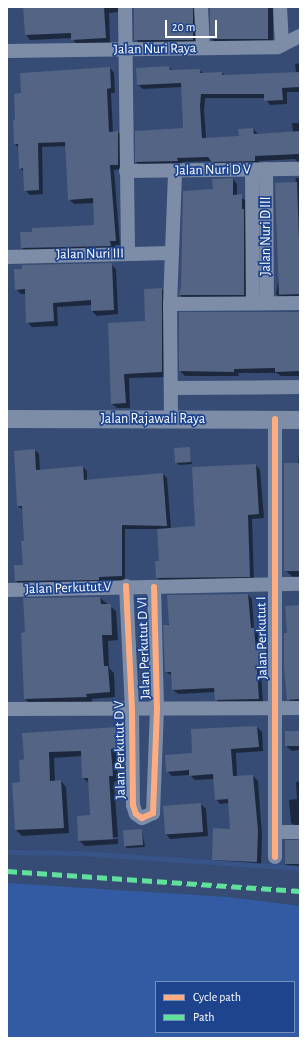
<!DOCTYPE html>
<html>
<head>
<meta charset="utf-8">
<style>
	body { margin:0 }
	#map { position:relative; width:307px; height:1045px; overflow:hidden; background:#364c74; font-family:"Alegreya Sans",sans-serif }
	div>[style] { position:absolute }
	[style*='--x'] { left:calc(var(--x)*1px); top:calc(var(--y)*1px); width:calc(var(--w)*1px); rotate:calc(var(--a)*1deg) }
	.green>* { inset:0; background:#325ba4 }
	.shadow>* { inset:0; background:#0007 }
	.stream>* { height:5px; margin:-2.5px; padding:0 2.5px; transform-origin:2.5px; border-radius:2.5px; background:#385388 }
	.building>* { inset:0; background:#536484; transform-origin:0 0 }
	.minor>* { height:14px; margin:-7px; padding:0 7px; transform-origin:7px; border-radius:7px; background:#7d8da8 }
	.tertiary>* { height:18px; margin:-9px; padding:0 9px; transform-origin:9px; border-radius:9px; background:#7d8da8 }
	.quiet>* { height:5px; margin-top:-2.5px; transform-origin:0; background:repeating-linear-gradient(90deg,#60e19b 0 10px,transparent 0 15px) }
	.cycleway>* { height:6px; margin:-3px; padding:0 3px; transform-origin:3px; border-radius:3px; background:#ffac80 }
	span { translate:-50% -50%; white-space:nowrap; text-align:center; line-height:1.15; -webkit-text-stroke:3.5px #1d448d; paint-order:stroke }
	.street-label { font-size:14px; color:#fff }
	.frame { position:absolute; inset:0; border:8px solid #fff; pointer-events:none }
	.legend { position:absolute; left:155px; top:981px; width:140px; height:52px; box-sizing:border-box; background:#1d448d; border:1px solid #778fbb; margin:0; padding:5px 7px; list-style:none; font-size:12px; color:#fff }
	.legend li { display:flex; align-items:center; gap:8px; height:20px }
	.legend b { width:20px; border:1px solid #778fbb }
	.scale { position:absolute; left:165px; top:20px; width:52px; height:18px; box-sizing:border-box; border:2px solid #fff; border-top:0; padding-left:5px; font-size:12px; line-height:14px; white-space:nowrap; color:#fff; -webkit-text-stroke:3px #1d448d; paint-order:stroke }
</style>
</head>
<body>
<div id="map">
	<div class="green">
		<i style="clip-path:polygon(evenodd,7px 883px,227px 897px,300px 906px,300px 1038px,7px 1038px,7px 883px,156px 982px,294px 982px,294px 1032px,156px 1032px,156px 982px)"></i>
	</div>
	<div class="shadow">
		<i style="clip-path:polygon(24px 7px,118px 7px,118px 12px,109px 13px,110px 43px,77px 45px,72px 38px,30px 40px,26px 35px)"></i>
		<i style="clip-path:polygon(134px 7px,198px 7px,198px 44px,140px 44px,136px 39px)"></i>
		<i style="clip-path:polygon(210px 7px,273px 7px,273px 43px,217px 44px,212px 39px)"></i>
		<i style="clip-path:polygon(300px 63px,300px 92px,287px 92px,287px 104px,270px 105px,265px 98px,205px 98px,204px 111px,206px 138px,240px 137px,253px 129px,258px 134px,293px 132px,292px 123px,300px 123px,300px 165px,295px 159px,259px 161px,259px 165px,218px 166px,213px 161px,182px 162px,182px 166px,141px 167px,136px 162px,136px 132px,184px 129px,182px 87px,143px 89px,138px 85px,169px 67px,173px 71px,199px 70px,204px 74px,222px 73px,225px 76px,296px 73px,295px 64px)"></i>
		<i style="clip-path:polygon(110px 68px,114px 73px,115px 93px,111px 93px,113px 133px,118px 132px,122px 137px,123px 169px,114px 170px,120px 245px,115px 245px,115px 250px,27px 252px,22px 248px,95px 226px,94px 203px,74px 204px,69px 199px,66px 146px,42px 147px,43px 194px,30px 195px,25px 190px,25px 173px,20px 168px,19px 148px,15px 144px)"></i>
		<i style="clip-path:polygon(296px 178px,300px 178px,300px 299px,281px 299px,276px 294px)"></i>
		<i style="clip-path:polygon(233px 179px,237px 184px,237px 195px,245px 200px,248px 299px,184px 299px,180px 295px,214px 190px)"></i>
		<i style="clip-path:polygon(111px 264px,116px 269px,118px 314px,97px 316px,92px 311px,92px 305px,57px 307px,58px 326px,32px 327px,27px 322px,26px 294px,21px 294px,16px 289px)"></i>
		<i style="clip-path:polygon(162px 289px,166px 294px,166px 377px,129px 378px,130px 408px,117px 408px,112px 404px,109px 324px,146px 322px)"></i>
		<i style="clip-path:polygon(300px 313px,300px 376px,281px 376px,277px 373px,238px 373px,239px 376px,185px 376px,180px 371px)"></i>
		<i style="clip-path:polygon(300px 445px,300px 577px,293px 577px,286px 571px)"></i>
		<i style="clip-path:polygon(189px 448px,192px 464px,179px 465px,176px 462px)"></i>
		<i style="clip-path:polygon(35px 450px,39px 454px,40px 471px,83px 467px,87px 471px,87px 481px,163px 474px,167px 478px,171px 529px,197px 527px,256px 465px,260px 470px,264px 518px,252px 519px,254px 581px,162px 582px,157px 578px,160px 562px,158px 529px,125px 529px,125px 580px,102px 581px,102px 583px,20px 585px,16px 581px,24px 566px,25px 542px,23px 510px,18px 506px)"></i>
		<i style="clip-path:polygon(248px 595px,252px 599px,254px 629px,258px 633px,259px 649px,266px 649px,270px 653px,270px 673px,261px 673px,263px 703px,220px 704px,216px 699px,215px 692px,178px 694px,173px 690px,173px 676px,166px 672px,164px 626px)"></i>
		<i style="clip-path:polygon(100px 598px,116px 611px,118px 640px,108px 641px,109px 668px,114px 673px,115px 697px,92px 699px,92px 703px,31px 705px,25px 699px)"></i>
		<i style="clip-path:polygon(300px 608px,300px 704px,294px 705px,288px 699px,288px 634px)"></i>
		<i style="clip-path:polygon(257px 727px,262px 732px,263px 751px,236px 753px,237px 777px,253px 776px,258px 781px,262px 836px,261px 866px,218px 864px,213px 860px,231px 830px,229px 803px,220px 804px,216px 799px,214px 779px,195px 780px,190px 775px,172px 776px,167px 771px,193px 754px,192px 730px)"></i>
		<i style="clip-path:polygon(118px 728px,123px 733px,124px 754px,116px 754px,118px 781px,114px 782px,118px 837px,83px 841px,118px 839px,118px 844px,85px 846px,79px 840px,91px 816px,89px 783px,83px 778px,82px 756px,54px 758px,55px 781px,61px 781px,66px 787px,69px 833px,22px 836px,16px 830px,14px 784px,21px 783px,20px 760px)"></i>
		<i style="clip-path:polygon(300px 731px,300px 772px,299px 750px,292px 751px,287px 747px)"></i>
		<i style="clip-path:polygon(300px 781px,300px 828px,291px 823px,289px 800px,297px 799px,296px 782px)"></i>
		<i style="clip-path:polygon(201px 804px,206px 809px,208px 836px,170px 839px,166px 834px,164px 806px)"></i>
		<i style="clip-path:polygon(142px 830px,145px 847px,127px 848px,125px 845px)"></i>
		<i style="clip-path:polygon(300px 841px,300px 870px,289px 868px,285px 864px)"></i>
	</div>
	<div class="stream">
		<i style="--x:7;--y:852;--w:72;--a:0.8"></i>
		<i style="--x:79;--y:853;--w:222;--a:3.9"></i>
	</div>
	<div class="building">
		<i style="clip-path:polygon(23px 7px,104px 7px,106px 38px,71px 40px,71px 33px,25px 35px)"></i>
		<i style="left:134px;top:7px;width:59px;height:33px"></i>
		<i style="left:210px;top:7px;width:58px;height:32px"></i>
		<i style="clip-path:polygon(169px 66px,170px 70px,200px 69px,200px 73px,222px 72px,222px 75px,300px 72px,300px 87px,282px 88px,283px 100px,264px 101px,264px 94px,201px 94px,200px 106px,202px 138px,239px 136px,238px 129px,253px 128px,254px 134px,300px 131px,300px 154px,255px 156px,255px 161px,212px 162px,208px 157px,177px 158px,178px 161px,135px 162px,135px 131px,183px 128px,181px 83px,137px 85px,136px 68px)"></i>
		<i style="clip-path:polygon(110px 67px,111px 88px,107px 89px,109px 132px,118px 131px,118px 165px,110px 165px,116px 241px,110px 241px,111px 246px,21px 248px,20px 232px,32px 232px,32px 228px,94px 225px,93px 198px,68px 200px,65px 142px,38px 143px,39px 190px,24px 191px,23px 168px,19px 169px,18px 144px,14px 144px,13px 120px,15px 120px,14px 94px,21px 93px,20px 73px)"></i>
		<i style="clip-path:polygon(233px 178px,233px 195px,242px 194px,242px 209px,244px 209px,244px 295px,179px 295px,181px 287px,183px 191px,213px 189px,212px 179px)"></i>
		<i style="left:297px;top:182px;width:112px;height:22px;rotate:88deg"></i>
		<i style="clip-path:polygon(112px 263px,114px 310px,91px 311px,91px 300px,53px 303px,54px 321px,26px 323px,25px 289px,15px 290px,14px 269px,22px 269px,22px 265px)"></i>
		<i style="clip-path:polygon(162px 288px,162px 372px,124px 374px,126px 403px,111px 404px,108px 323px,145px 321px,144px 289px)"></i>
		<i style="clip-path:polygon(179px 312px,300px 312px,300px 371px,275px 372px,275px 368px,234px 369px,234px 372px,179px 371px)"></i>
		<i style="left:190px;top:447px;width:15px;height:16px;rotate:86deg"></i>
		<i style="clip-path:polygon(35px 449px,36px 470px,83px 466px,84px 480px,163px 473px,167px 526px,122px 525px,122px 576px,99px 577px,99px 580px,15px 581px,14px 565px,23px 565px,21px 541px,24px 541px,22px 506px,17px 506px,14px 451px)"></i>
		<i style="left:284px;top:463px;width:16px;height:108px"></i>
		<i style="clip-path:polygon(256px 464px,259px 514px,248px 515px,250px 577px,156px 578px,155px 561px,159px 561px,157px 529px,195px 526px,192px 467px)"></i>
		<i style="clip-path:polygon(248px 594px,251px 628px,254px 628px,256px 649px,266px 648px,266px 669px,257px 669px,259px 699px,215px 700px,214px 688px,172px 690px,171px 672px,165px 672px,163px 625px,169px 625px,167px 595px)"></i>
		<i style="clip-path:polygon(100px 597px,101px 604px,111px 604px,112px 635px,102px 635px,104px 666px,108px 666px,110px 692px,86px 694px,87px 697px,24px 699px,21px 633px,25px 632px,23px 598px)"></i>
		<i style="clip-path:polygon(300px 605px,300px 699px,287px 700px,284px 668px,284px 633px,287px 633px,285px 606px)"></i>
		<i style="clip-path:polygon(257px 726px,259px 747px,231px 749px,233px 776px,253px 775px,258px 830px,257px 862px,212px 860px,213px 828px,230px 829px,228px 799px,215px 800px,213px 774px,189px 776px,189px 770px,166px 772px,165px 755px,192px 753px,191px 729px)"></i>
		<i style="clip-path:polygon(118px 727px,119px 748px,111px 749px,113px 776px,109px 776px,113px 839px,78px 841px,77px 816px,90px 815px,88px 778px,82px 778px,81px 751px,49px 752px,50px 781px,61px 780px,64px 828px,15px 830px,12px 783px,20px 782px,19px 760px,24px 759px,22px 733px)"></i>
		<i style="left:300px;top:731px;width:15px;height:15px;rotate:90deg"></i>
		<i style="left:201px;top:803px;width:29px;height:38px;rotate:86deg"></i>
		<i style="left:142px;top:829px;width:16px;height:19px;rotate:86deg"></i>
		<i style="left:285px;top:840px;width:15px;height:24px"></i>
	</div>
	<div class="minor">
		<i style="--x:125;--y:7;--w:247;--a:89.3"></i>
		<i style="--x:201;--y:7;--w:41;--a:87.2"></i>
		<i style="--x:280;--y:7;--w:38;--a:87"></i>
		<i style="--x:7;--y:51;--w:271;--a:-0.8"></i>
		<i style="--x:278;--y:47;--w:25;--a:-27"></i>
		<i style="--x:266;--y:169;--w:134;--a:89.6"></i>
		<i style="--x:252;--y:170;--w:133;--a:89.6"></i>
		<i style="--x:126;--y:171;--w:174;--a:-0.7"></i>
		<i style="--x:7;--y:257;--w:165;--a:-1.4"></i>
		<i style="--x:170;--y:304;--w:130;--a:-0.4"></i>
		<i style="--x:171;--y:388;--w:129;--a:-0.4"></i>
		<i style="--x:171;--y:419;--w:115;--a:-90.5"></i>
		<i style="--x:170;--y:304;--w:133;--a:-87.8"></i>
		<i style="--x:275;--y:419;--w:438;--a:90"></i>
		<i style="--x:126;--y:586;--w:124;--a:87.2"></i>
		<i style="--x:132;--y:710;--w:95;--a:89.4"></i>
		<i style="--x:133;--y:805;--w:9;--a:72"></i>
		<i style="--x:136;--y:814;--w:7;--a:34"></i>
		<i style="--x:142;--y:818;--w:12;--a:-24"></i>
		<i style="--x:153;--y:813;--w:104;--a:-87.8"></i>
		<i style="--x:157;--y:709;--w:122;--a:-91.4"></i>
		<i style="--x:7;--y:590;--w:293;--a:-1.2"></i>
		<i style="--x:7;--y:709;--w:293;--a:-0.2"></i>
		<i style="--x:275;--y:832;--w:25;--a:0"></i>
	</div>
	<div class="tertiary">
		<i style="--x:7;--y:419;--w:293;--a:0.2"></i>
	</div>
	<div class="quiet">
		<i style="--x:7;--y:871;--w:294;--a:3.9"></i>
	</div>
	<div class="cycleway">
		<i style="--x:275;--y:419;--w:438;--a:90"></i>
		<i style="--x:126;--y:586;--w:124;--a:87.2"></i>
		<i style="--x:132;--y:710;--w:95;--a:89.4"></i>
		<i style="--x:133;--y:805;--w:9;--a:72"></i>
		<i style="--x:136;--y:814;--w:7;--a:34"></i>
		<i style="--x:142;--y:818;--w:12;--a:-24"></i>
		<i style="--x:153;--y:813;--w:104;--a:-87.8"></i>
		<i style="--x:157;--y:709;--w:122;--a:-91.4"></i>
	</div>
	<div class="street-label">
		<span style="left:155px;top:49px;rotate:-1deg">Jalan Nuri Raya</span>
		<span style="left:213px;top:170px;rotate:-1deg">Jalan Nuri D V</span>
		<span style="left:266px;top:236px;rotate:-90deg">Jalan Nuri D III</span>
		<span style="left:90px;top:254px;rotate:-1deg">Jalan Nuri III</span>
		<span style="left:153px;top:419px">Jalan Rajawali Raya</span>
		<span style="left:68px;top:588px;rotate:-2deg">Jalan Perkutut.V</span>
		<span style="left:262px;top:638px;rotate:-91deg">Jalan Perkutut I</span>
		<span style="left:144px;top:648px;rotate:-92deg">Jalan Perkutut D VI</span>
		<span style="left:120px;top:750px;rotate:-91deg">Jalan Perkutut D V</span>
	</div>
	<div class="frame"></div>
	<ul class="legend">
	<li><b style="height:5px;background:#ffac80"></b>Cycle path</li>
	<li><b style="height:5px;background:#60e19b"></b>Path</li>
	</ul>
	<div class="scale">20 m</div>
</div>
</body>
</html>
